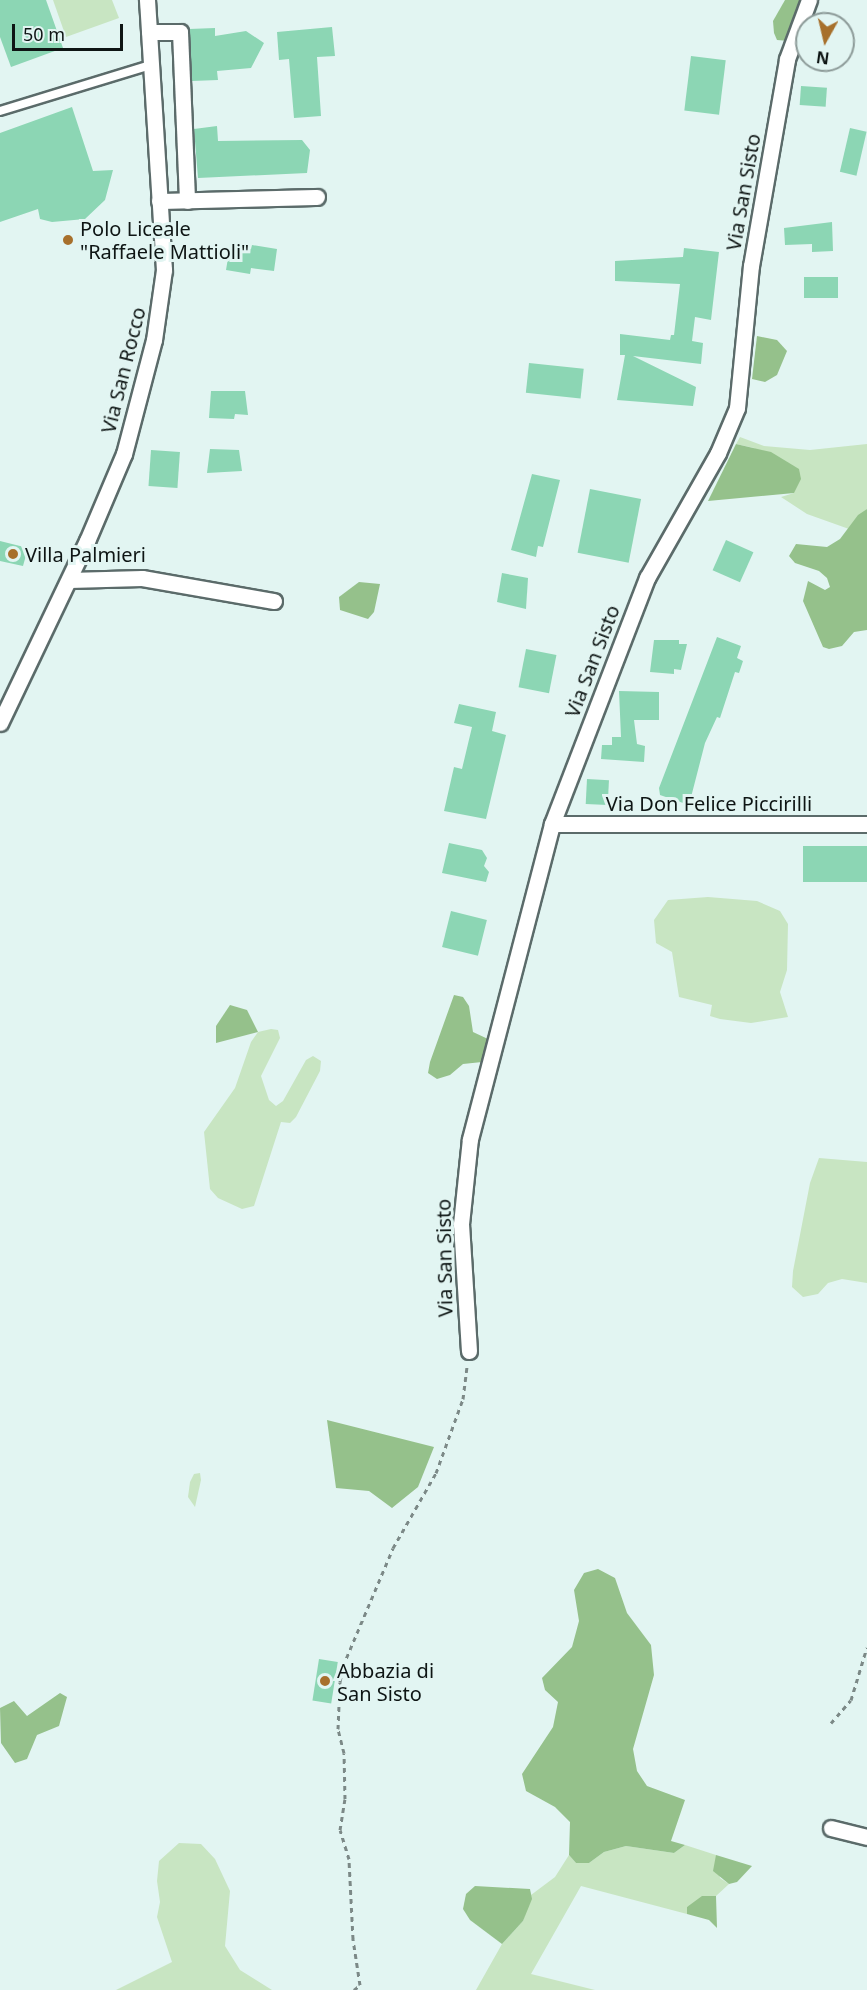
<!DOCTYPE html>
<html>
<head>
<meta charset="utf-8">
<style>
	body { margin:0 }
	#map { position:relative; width:867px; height:1990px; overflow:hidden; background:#e2f5f2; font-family:"Noto Sans",sans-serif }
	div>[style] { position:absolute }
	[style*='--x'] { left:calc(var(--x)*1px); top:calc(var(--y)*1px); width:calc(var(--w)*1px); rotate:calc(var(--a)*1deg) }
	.green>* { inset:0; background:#c8e5c2 }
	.forest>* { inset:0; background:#95c18b }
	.building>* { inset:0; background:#8cd6b4; transform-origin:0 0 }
	.path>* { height:3px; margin-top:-1.5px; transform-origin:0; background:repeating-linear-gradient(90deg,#7c8987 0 4.5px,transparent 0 9px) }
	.roads { filter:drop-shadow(2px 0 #5b6b6a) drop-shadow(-2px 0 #5b6b6a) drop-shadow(0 2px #5b6b6a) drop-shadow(0 -2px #5b6b6a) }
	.lane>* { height:8px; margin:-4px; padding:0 4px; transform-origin:4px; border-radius:4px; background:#fff }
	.street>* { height:15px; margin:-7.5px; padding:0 7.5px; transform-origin:7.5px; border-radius:7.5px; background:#fff }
	.dots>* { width:16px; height:16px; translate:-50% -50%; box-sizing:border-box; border:3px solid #e2f5f2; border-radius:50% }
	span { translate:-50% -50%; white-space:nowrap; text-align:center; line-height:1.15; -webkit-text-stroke:6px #e2f5f2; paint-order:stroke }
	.street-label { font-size:20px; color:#0e1514 }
	.poi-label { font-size:20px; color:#0e1514 }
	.left { translate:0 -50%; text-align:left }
	.north { position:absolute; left:795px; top:12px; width:60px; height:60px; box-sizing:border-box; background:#e2f5f2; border:2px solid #8d9b99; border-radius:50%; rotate:188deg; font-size:16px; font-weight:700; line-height:24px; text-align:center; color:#0e1514 }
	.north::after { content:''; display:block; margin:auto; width:21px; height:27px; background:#a7702c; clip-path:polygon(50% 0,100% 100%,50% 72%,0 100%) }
	.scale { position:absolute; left:12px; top:24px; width:111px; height:27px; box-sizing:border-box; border:3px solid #0e1514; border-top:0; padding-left:8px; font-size:18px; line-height:21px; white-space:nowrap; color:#0e1514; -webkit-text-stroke:4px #e2f5f2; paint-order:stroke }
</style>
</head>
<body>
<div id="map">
	<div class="green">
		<i style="clip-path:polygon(53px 0,112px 0,119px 18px,66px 37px)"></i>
		<i style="clip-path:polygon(740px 437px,764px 446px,810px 450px,867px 444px,867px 509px,849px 529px,807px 514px,781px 497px,794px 493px,754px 448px,736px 444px)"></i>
		<i style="clip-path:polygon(708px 897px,757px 901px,780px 911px,788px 924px,787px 970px,780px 992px,788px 1017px,751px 1023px,720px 1019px,710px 1016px,712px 1005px,679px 997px,672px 952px,656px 943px,654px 920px,668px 900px)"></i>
		<i style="clip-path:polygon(271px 1029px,278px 1030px,280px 1038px,261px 1076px,269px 1100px,276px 1106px,283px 1101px,306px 1060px,313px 1056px,321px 1061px,320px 1071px,296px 1117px,290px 1123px,281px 1122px,254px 1206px,242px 1209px,218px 1198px,210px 1189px,204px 1132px,235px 1088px,251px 1042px,258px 1032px)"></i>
		<i style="clip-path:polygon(819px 1158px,867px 1162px,867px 1283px,842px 1279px,828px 1283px,818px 1294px,803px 1297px,792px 1287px,793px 1271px,810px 1183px)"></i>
		<i style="clip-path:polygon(200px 1473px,201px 1480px,195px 1507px,188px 1497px,190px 1482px,194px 1474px)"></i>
		<i style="clip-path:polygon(179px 1843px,201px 1844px,215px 1859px,230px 1891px,225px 1946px,240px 1970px,272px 1990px,116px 1990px,172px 1962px,157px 1917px,160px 1902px,157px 1881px,159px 1861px)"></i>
		<i style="clip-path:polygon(685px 1845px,716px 1855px,720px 1878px,729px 1884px,716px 1896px,687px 1907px,687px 1914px,581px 1886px,531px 1974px,595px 1990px,476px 1990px,502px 1944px,523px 1921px,531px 1895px,555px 1877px,569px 1855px,576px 1863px,589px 1863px,604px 1852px,626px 1846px,674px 1853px)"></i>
	</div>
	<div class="forest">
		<i style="clip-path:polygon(785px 0,803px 0,789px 41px,777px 40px,774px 33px,773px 21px)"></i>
		<i style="clip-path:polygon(757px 336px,777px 340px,787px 351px,777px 375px,765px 382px,752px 379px)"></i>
		<i style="clip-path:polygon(736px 444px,771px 452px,799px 469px,801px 479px,794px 493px,708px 501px)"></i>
		<i style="clip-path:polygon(867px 509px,867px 630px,854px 632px,842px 646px,829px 649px,823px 647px,803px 601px,808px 581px,825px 590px,830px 587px,827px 578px,819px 571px,795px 563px,789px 556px,796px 544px,827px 547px,840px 539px,858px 515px)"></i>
		<i style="clip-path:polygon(359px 582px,380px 584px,374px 612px,368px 619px,340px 610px,339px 597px)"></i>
		<i style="clip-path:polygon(454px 995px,463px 997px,469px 1006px,473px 1032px,488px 1039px,482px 1062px,463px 1064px,450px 1075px,437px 1079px,428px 1073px,430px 1062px)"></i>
		<i style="clip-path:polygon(230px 1005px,247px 1010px,258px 1032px,216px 1043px,216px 1026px)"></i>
		<i style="clip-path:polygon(327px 1420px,434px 1447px,418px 1487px,392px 1508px,369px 1491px,336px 1488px)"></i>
		<i style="clip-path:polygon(598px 1569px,615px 1578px,627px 1613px,651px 1645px,654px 1675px,633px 1749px,637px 1771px,647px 1786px,685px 1800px,671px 1841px,685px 1845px,674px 1853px,626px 1846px,604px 1852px,589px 1863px,576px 1863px,569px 1855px,570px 1822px,555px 1807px,526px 1791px,522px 1774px,553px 1727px,558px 1702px,545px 1690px,542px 1678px,572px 1647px,579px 1621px,574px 1590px,584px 1573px)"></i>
		<i style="clip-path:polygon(60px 1693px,67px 1697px,59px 1726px,37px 1735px,27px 1759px,15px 1763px,1px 1743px,0 1708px,14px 1701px,27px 1716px)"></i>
		<i style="clip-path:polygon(716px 1855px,752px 1866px,737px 1882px,729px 1884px,713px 1871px)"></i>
		<i style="clip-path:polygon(475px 1886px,530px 1889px,532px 1899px,523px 1921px,502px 1944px,470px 1920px,463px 1909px,466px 1894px)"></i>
		<i style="clip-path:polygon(702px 1896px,716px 1896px,717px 1928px,709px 1920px,687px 1914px,687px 1907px)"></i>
	</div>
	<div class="building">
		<i style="clip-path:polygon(0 0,46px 0,63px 48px,11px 67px,0 37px)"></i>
		<i style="clip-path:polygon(332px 27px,335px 56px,317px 57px,321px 116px,294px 118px,289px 59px,279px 60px,277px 32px)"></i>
		<i style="clip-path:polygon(215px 28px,215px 36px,246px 31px,264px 43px,251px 68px,217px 71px,218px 80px,192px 81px,189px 29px)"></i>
		<i style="left:691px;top:56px;width:35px;height:55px;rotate:7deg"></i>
		<i style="left:801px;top:86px;width:26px;height:19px;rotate:4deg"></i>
		<i style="clip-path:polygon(72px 107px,93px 171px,113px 170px,105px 200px,85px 219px,52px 222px,40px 219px,38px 209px,0 222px,0 133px)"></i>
		<i style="clip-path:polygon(217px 126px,218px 141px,302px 140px,310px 150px,307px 173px,198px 178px,194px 129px)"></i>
		<i style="left:850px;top:128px;width:17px;height:45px;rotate:13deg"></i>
		<i style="clip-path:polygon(832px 222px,833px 251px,812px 252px,812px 244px,785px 245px,784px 228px)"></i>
		<i style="clip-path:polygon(252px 245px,277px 249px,274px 271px,251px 268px,250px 274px,226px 270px,230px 246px,251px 249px)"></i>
		<i style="clip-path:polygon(684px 248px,719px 252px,711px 320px,695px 317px,692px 341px,703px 343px,701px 364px,633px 356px,696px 387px,693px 406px,617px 400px,625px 355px,620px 355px,620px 334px,670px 340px,671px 335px,674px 335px,680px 284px,615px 281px,615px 261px,683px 257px)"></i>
		<i style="left:804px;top:277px;width:34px;height:21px"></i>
		<i style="left:529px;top:363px;width:55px;height:30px;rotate:6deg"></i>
		<i style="clip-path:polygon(211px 391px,245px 391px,248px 415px,235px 414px,234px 419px,209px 418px)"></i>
		<i style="clip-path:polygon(210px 449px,239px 450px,242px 471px,207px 473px)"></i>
		<i style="left:151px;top:450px;width:29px;height:36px;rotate:4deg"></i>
		<i style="clip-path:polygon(532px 474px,560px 480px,543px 547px,538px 546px,536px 557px,511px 550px)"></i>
		<i style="left:590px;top:489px;width:52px;height:65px;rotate:11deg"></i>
		<i style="left:726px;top:540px;width:30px;height:33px;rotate:24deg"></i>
		<i style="clip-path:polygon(0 541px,28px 548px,23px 566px,0 561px)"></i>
		<i style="clip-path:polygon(502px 573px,528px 578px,526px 609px,497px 602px)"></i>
		<i style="clip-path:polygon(717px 637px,741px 646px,737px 658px,743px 661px,739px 673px,735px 672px,720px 718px,717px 717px,705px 743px,689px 805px,660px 795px,659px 788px)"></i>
		<i style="clip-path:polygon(654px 640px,679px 640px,679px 644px,687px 644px,681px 670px,674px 669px,674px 674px,650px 672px)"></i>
		<i style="left:526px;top:649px;width:31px;height:39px;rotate:11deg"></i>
		<i style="clip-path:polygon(619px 691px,659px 692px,659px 720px,634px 720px,637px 744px,645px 746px,644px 762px,601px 759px,602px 745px,612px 745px,612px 737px,621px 737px)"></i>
		<i style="clip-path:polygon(459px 704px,496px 712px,492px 731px,506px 735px,486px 819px,444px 811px,454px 767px,462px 769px,472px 727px,454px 723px)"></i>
		<i style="left:587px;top:779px;width:22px;height:25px;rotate:3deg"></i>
		<i style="clip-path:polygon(449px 843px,482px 850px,487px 858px,484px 866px,489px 872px,486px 882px,442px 873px)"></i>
		<i style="left:867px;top:846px;width:36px;height:64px;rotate:90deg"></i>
		<i style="left:451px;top:911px;width:37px;height:37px;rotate:14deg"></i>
		<i style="left:319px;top:1659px;width:19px;height:42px;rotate:9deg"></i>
	</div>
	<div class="path">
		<i style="--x:831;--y:1723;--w:30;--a:-49"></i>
		<i style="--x:851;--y:1700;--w:55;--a:-73.2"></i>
		<i style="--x:354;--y:1990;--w:8;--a:-40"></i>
		<i style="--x:360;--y:1985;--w:47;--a:-98.7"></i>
		<i style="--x:353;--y:1939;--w:80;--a:-92.9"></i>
		<i style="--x:349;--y:1859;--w:30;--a:-107"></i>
		<i style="--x:340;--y:1830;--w:31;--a:-81"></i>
		<i style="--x:345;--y:1799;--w:46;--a:-91.2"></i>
		<i style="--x:344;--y:1753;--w:25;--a:-104"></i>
		<i style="--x:338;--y:1729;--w:47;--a:-87.6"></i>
		<i style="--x:340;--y:1682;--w:16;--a:-79"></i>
		<i style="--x:343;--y:1666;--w:128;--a:-67"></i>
		<i style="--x:393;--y:1548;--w:86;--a:-60.2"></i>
		<i style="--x:436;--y:1473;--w:79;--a:-70"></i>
		<i style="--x:463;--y:1399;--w:34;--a:-83"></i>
	</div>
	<div class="roads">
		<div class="lane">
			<i style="--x:0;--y:111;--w:157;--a:-17"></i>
		</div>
		<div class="street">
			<i style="--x:149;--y:32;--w:31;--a:0"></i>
			<i style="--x:180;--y:32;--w:169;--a:87.6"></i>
			<i style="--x:159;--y:201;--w:158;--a:-1.5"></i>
			<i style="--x:69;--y:580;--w:73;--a:-1.6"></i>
			<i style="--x:142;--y:578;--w:134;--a:9.9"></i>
			<i style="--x:0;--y:723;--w:202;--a:-64.5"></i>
			<i style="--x:87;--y:541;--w:95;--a:-67"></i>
			<i style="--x:124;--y:454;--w:118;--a:-75.3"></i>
			<i style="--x:154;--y:340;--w:71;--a:-81.9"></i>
			<i style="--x:164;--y:270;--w:271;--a:-93.6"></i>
			<i style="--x:552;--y:824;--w:315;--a:0"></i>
			<i style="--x:469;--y:1351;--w:127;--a:-93.6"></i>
			<i style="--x:461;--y:1224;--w:85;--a:-84"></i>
			<i style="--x:470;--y:1139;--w:325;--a:-75.4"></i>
			<i style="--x:552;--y:824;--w:264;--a:-68.9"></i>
			<i style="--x:647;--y:578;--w:144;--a:-60.4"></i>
			<i style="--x:718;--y:453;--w:49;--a:-67.1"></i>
			<i style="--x:737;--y:408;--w:143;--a:-84.4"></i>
			<i style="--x:751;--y:266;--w:210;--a:-80.1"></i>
			<i style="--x:787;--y:59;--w:63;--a:-69.6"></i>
			<i style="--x:831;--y:1828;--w:37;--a:14"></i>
		</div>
	</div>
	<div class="dots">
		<i style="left:68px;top:240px;background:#a7702c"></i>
		<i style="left:13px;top:554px;background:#a7702c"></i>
		<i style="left:325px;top:1681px;background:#a7702c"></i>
	</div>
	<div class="street-label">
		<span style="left:743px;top:192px;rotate:-80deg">Via San Sisto</span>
		<span style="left:123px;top:370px;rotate:-76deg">Via San Rocco</span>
		<span style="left:592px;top:661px;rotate:-69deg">Via San Sisto</span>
		<span style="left:709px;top:803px">Via Don Felice Piccirilli</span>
		<span style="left:444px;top:1258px;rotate:-91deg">Via San Sisto</span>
	</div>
	<div class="poi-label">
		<span class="left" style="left:80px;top:240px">Polo Liceale<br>"Raffaele Mattioli"</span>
		<span class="left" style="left:25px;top:554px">Villa Palmieri</span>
		<span class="left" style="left:337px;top:1682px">Abbazia di<br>San Sisto</span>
	</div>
	<div class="north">N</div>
	<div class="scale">50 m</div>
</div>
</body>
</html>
